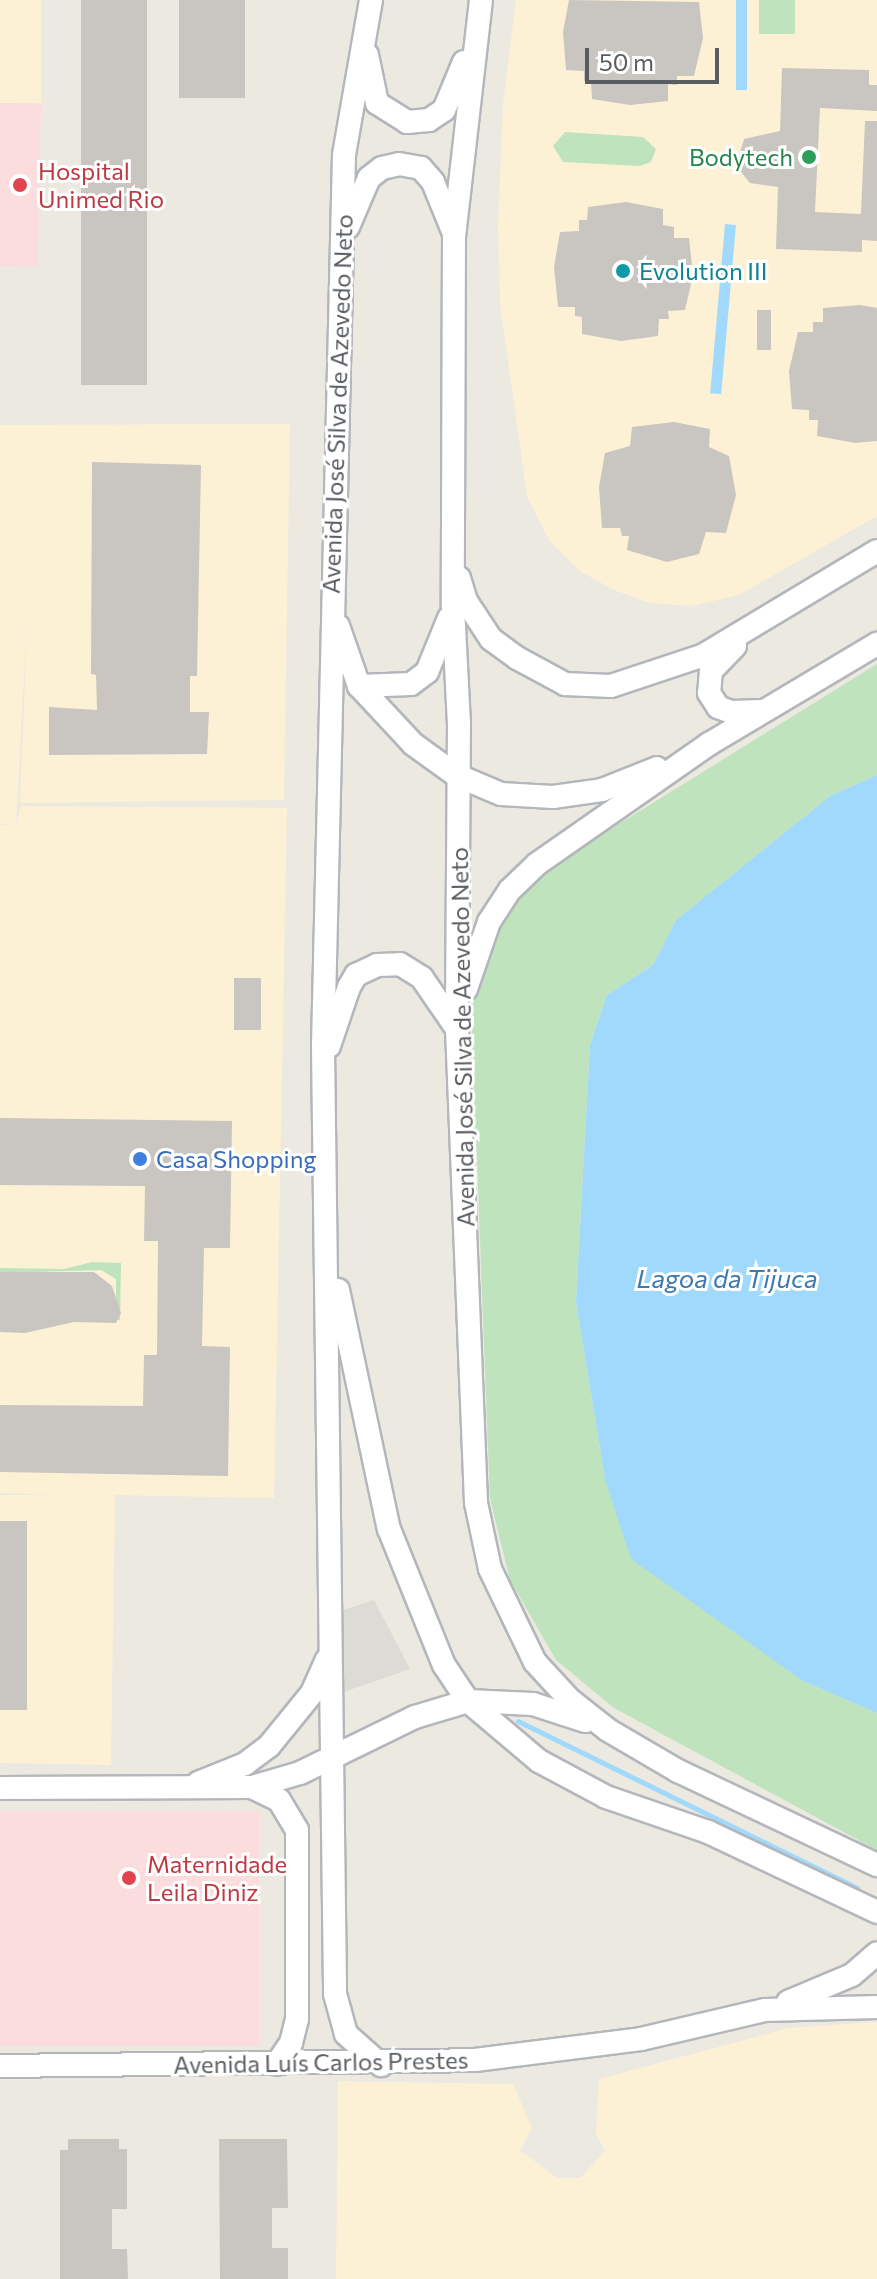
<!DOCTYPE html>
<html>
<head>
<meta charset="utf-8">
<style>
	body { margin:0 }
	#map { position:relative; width:877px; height:2279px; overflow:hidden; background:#ece9e1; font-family:Commissioner,sans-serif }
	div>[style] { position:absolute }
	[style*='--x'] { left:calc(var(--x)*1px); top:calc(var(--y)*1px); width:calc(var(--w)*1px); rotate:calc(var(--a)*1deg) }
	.commercial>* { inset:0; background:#fdf1d5; transform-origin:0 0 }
	.industrial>* { inset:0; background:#dddbd5 }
	.medical>* { inset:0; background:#fadddc; transform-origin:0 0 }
	.green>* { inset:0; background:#bfe3bd; transform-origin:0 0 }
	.water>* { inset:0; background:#a0d9fc; transform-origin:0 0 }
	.stream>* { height:5px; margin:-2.5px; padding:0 2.5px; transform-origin:2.5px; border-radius:2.5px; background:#a0d9fc }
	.building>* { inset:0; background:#c9c5c0; transform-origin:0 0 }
	.roads { filter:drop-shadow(2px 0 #b3b7bb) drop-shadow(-2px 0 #b3b7bb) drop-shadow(0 2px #b3b7bb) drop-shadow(0 -2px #b3b7bb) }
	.tertiary>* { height:22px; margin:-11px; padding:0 11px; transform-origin:11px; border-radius:11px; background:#fff }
	.dots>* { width:22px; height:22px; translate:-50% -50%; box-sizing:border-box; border:4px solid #fff; border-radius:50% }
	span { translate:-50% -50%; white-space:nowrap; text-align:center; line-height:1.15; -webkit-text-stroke:6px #fff; paint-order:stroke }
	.leisure-label { font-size:24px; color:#27864d }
	.right { translate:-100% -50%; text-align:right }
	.health-label { font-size:24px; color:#be3a42 }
	.left { translate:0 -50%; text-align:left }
	.culture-label { font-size:24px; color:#0d838f }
	.street-label { font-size:24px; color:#595d61 }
	.shop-label { font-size:24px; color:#366cbe }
	.water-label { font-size:26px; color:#3f7aae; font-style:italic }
	.scale { position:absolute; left:585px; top:48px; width:134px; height:36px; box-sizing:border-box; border:4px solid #595d61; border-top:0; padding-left:10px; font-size:24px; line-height:28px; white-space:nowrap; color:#595d61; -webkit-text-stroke:6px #fff; paint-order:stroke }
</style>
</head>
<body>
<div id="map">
	<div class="commercial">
		<i style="left:0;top:0;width:41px;height:103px"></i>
		<i style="clip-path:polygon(516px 0,877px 0,877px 516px,739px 595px,692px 606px,650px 603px,614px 590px,580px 571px,549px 540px,527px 496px,500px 304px,498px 225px,503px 105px)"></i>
		<i style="clip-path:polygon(290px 424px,284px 800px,20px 803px,28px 605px,16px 825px,21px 806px,287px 808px,274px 1498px,115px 1495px,111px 1765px,0 1763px,0 1495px,58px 1495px,0 1493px,0 825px,16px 824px,0 824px,0 425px)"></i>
		<i style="clip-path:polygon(877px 2022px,877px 2279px,336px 2279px,338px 2081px,513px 2084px,532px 2128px,520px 2150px,557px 2178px,580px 2178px,605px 2151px,596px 2134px,599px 2079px,789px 2028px)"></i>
	</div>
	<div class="industrial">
		<i style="clip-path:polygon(374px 1600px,410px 1669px,335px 1695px,334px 1613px)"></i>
	</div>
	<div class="medical">
		<i style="left:0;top:103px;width:41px;height:163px;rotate:1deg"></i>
		<i style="left:0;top:1811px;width:259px;height:235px"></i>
	</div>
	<div class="green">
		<i style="left:759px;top:0;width:36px;height:34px"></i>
		<i style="clip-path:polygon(565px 132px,643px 137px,656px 149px,651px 162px,640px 166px,563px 162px,553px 146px)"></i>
		<i style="clip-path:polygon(877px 664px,877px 775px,830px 796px,676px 920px,653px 965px,607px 995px,590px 1045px,576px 1302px,605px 1479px,803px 1681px,877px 1713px,877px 1850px,614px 1708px,556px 1660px,510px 1580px,490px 1499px,471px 1007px,489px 950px,522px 884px)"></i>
		<i style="clip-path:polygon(92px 1262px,121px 1263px,120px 1320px,116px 1320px,116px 1279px,101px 1270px,0 1273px,0 1268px,64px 1269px)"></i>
	</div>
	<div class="water">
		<i style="left:736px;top:0;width:11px;height:90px"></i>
		<i style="left:725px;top:224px;width:11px;height:170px;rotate:5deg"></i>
		<i style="clip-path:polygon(877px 775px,877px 1713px,803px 1681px,631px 1559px,605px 1479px,576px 1302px,590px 1045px,607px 995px,653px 965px,676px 920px,830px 796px)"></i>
	</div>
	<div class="stream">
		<i style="--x:518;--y:1721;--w:378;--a:26.2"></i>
	</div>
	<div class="building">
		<i style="left:81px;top:0;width:66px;height:385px"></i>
		<i style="left:179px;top:0;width:66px;height:98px"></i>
		<i style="clip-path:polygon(569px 0,699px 2px,703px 38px,694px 76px,677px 76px,677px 85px,668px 84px,668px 101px,630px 105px,592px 99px,591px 81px,584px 81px,584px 71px,566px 70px,563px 32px)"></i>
		<i style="clip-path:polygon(782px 68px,869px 70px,869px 85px,877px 85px,877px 111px,820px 108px,815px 212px,861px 214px,865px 121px,877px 121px,877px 241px,862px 240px,862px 252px,776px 249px,778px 187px,750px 183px,736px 166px,744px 139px,780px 131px)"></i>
		<i style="clip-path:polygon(626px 202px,663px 209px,663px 225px,674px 227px,674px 238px,689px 238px,693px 275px,685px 310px,668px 311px,669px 319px,659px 319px,658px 336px,621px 341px,582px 334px,582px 317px,575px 316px,575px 307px,558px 307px,554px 267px,560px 232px,579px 231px,579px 220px,587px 220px,588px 207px)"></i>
		<i style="clip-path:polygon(860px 305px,877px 308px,877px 441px,855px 443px,817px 436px,818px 420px,809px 420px,809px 410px,792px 409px,789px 371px,798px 332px,813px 332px,813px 322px,823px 322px,823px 308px)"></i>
		<i style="left:757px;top:310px;width:14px;height:40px"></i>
		<i style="clip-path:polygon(674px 422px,710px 429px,709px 447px,729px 456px,736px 495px,726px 533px,706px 532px,699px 554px,667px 562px,627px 550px,629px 536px,622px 536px,620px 528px,602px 528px,599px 487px,605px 453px,630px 446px,632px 427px)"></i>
		<i style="clip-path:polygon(92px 462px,201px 465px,197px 676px,190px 676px,190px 712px,209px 712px,207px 754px,49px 755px,49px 707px,97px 710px,96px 675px,91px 674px)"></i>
		<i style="left:234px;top:978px;width:27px;height:52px"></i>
		<i style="clip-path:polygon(0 1118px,232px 1121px,230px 1248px,204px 1248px,202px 1346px,230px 1347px,228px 1476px,0 1472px,0 1405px,143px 1406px,144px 1355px,157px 1355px,158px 1241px,144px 1241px,145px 1186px,0 1185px)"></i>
		<i style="clip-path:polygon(0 1272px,94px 1272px,112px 1286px,121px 1313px,116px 1323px,74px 1322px,25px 1333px,0 1332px)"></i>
		<i style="left:0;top:1521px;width:27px;height:189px"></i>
		<i style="clip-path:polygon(68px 2139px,119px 2139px,119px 2149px,127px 2149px,127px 2209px,112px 2209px,112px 2249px,127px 2249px,128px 2279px,60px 2279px,60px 2150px,68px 2150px)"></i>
		<i style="clip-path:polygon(219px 2139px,287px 2139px,288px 2208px,272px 2208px,272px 2248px,288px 2248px,288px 2279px,220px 2279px)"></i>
	</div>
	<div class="roads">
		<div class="tertiary">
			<i style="--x:371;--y:0;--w:157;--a:99.9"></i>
			<i style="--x:344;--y:155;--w:891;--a:91.35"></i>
			<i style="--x:323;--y:1046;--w:948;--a:89.27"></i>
			<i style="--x:335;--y:1994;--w:41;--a:74.6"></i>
			<i style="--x:346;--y:2034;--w:47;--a:41.5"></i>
			<i style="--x:481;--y:0;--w:238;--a:96.5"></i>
			<i style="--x:454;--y:236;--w:370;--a:90.2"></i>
			<i style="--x:453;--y:606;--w:117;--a:87.1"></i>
			<i style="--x:459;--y:723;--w:306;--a:90.4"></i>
			<i style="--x:457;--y:1029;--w:474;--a:87.7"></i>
			<i style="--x:476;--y:1503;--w:67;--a:78"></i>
			<i style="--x:490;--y:1569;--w:103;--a:64.2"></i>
			<i style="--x:535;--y:1662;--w:52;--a:47.4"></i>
			<i style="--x:570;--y:1700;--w:48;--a:38.3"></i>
			<i style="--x:608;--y:1730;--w:81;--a:30.4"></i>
			<i style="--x:678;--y:1771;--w:220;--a:25.3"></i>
			<i style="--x:367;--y:55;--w:49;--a:78.2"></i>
			<i style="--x:377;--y:103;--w:36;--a:32"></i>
			<i style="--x:407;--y:122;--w:22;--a:-5"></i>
			<i style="--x:429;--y:120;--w:18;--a:-34"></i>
			<i style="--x:444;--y:110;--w:52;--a:-67.4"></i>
			<i style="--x:348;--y:227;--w:53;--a:-66.8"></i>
			<i style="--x:369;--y:178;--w:16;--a:-38"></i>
			<i style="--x:382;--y:168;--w:17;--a:-13"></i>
			<i style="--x:399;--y:164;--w:22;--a:10"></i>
			<i style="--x:421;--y:168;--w:18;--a:49"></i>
			<i style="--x:433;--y:182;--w:53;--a:67.8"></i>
			<i style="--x:459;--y:578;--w:24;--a:73"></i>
			<i style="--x:466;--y:601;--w:45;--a:56.7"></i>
			<i style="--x:491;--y:639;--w:32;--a:36"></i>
			<i style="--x:517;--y:658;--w:55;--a:28.4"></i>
			<i style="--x:565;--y:684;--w:46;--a:2.5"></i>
			<i style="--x:611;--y:686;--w:98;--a:-18.4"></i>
			<i style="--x:704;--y:655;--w:202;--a:-31"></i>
			<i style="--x:338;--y:626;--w:64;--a:70.7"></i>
			<i style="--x:359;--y:686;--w:79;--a:47"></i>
			<i style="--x:413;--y:744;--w:53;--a:35.8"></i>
			<i style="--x:456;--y:775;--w:49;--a:22.9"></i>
			<i style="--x:501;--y:794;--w:52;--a:3.3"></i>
			<i style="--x:553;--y:797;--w:49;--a:-8.1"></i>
			<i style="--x:602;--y:790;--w:59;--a:-21.8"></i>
			<i style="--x:735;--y:646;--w:35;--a:134"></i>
			<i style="--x:711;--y:671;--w:22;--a:95"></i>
			<i style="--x:709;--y:693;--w:17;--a:57"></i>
			<i style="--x:718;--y:707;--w:14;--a:21"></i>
			<i style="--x:731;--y:712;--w:31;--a:-2"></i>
			<i style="--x:359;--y:686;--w:52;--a:-2.2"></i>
			<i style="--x:411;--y:684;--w:20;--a:-37"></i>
			<i style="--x:427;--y:672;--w:58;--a:-67.8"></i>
			<i style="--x:466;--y:989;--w:71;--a:-71.1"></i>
			<i style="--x:489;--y:922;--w:38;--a:-57"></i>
			<i style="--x:510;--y:890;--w:37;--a:-44"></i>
			<i style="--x:537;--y:864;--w:210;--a:-34.9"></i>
			<i style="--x:709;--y:744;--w:196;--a:-30.8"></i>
			<i style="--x:329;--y:1046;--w:62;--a:-71.3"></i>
			<i style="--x:349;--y:987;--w:14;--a:-60"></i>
			<i style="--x:356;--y:975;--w:23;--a:-25"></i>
			<i style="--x:377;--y:965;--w:23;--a:-2"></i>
			<i style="--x:400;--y:964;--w:26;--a:32"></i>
			<i style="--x:422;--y:978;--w:62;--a:55.5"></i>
			<i style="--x:338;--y:1290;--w:244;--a:78"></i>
			<i style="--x:389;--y:1529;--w:147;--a:68"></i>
			<i style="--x:444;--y:1665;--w:43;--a:56.3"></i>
			<i style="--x:468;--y:1701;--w:93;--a:40.2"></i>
			<i style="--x:539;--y:1761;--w:76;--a:28.2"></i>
			<i style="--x:606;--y:1797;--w:108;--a:18.9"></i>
			<i style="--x:708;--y:1832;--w:187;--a:25.3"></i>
			<i style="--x:198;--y:1783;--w:51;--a:-22"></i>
			<i style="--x:245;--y:1764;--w:30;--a:-37"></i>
			<i style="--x:269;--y:1746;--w:68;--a:-50.9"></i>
			<i style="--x:312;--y:1693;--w:37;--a:-66"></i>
			<i style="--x:252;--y:1787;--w:30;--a:26"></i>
			<i style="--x:279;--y:1800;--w:35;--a:59"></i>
			<i style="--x:297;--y:1830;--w:189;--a:90"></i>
			<i style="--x:297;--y:2019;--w:25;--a:104"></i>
			<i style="--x:291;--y:2043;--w:25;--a:124"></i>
			<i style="--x:0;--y:1788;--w:252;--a:-0.2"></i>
			<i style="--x:252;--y:1787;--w:50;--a:-16.3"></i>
			<i style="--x:300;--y:1773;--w:128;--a:-26"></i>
			<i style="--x:415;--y:1717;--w:55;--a:-16.8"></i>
			<i style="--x:468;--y:1701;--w:65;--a:2.6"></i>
			<i style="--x:533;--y:1704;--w:55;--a:18.1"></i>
			<i style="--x:788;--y:2002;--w:69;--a:-22.9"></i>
			<i style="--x:852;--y:1975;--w:33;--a:-41"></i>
			<i style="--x:0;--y:2066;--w:475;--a:-0.7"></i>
			<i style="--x:475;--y:2060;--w:167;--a:-7.2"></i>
			<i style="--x:641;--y:2039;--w:127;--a:-13.2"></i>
			<i style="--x:765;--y:2010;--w:112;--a:-1.5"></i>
		</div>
	</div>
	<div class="dots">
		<i style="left:809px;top:157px;background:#2e9e5b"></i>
		<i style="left:20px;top:185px;background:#e0444e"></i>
		<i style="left:623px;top:271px;background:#0f9aa8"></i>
		<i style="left:140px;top:1159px;background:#3f7fe0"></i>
		<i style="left:129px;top:1878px;background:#e0444e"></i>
	</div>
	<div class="leisure-label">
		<span class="right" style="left:793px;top:157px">Bodytech</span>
	</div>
	<div class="health-label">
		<span class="left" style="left:38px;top:185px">Hospital<br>Unimed Rio</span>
		<span class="left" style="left:147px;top:1878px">Maternidade<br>Leila Diniz</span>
	</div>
	<div class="culture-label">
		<span class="left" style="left:639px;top:271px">Evolution III</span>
	</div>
	<div class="street-label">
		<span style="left:337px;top:404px;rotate:-88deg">Avenida José Silva de Azevedo Neto</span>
		<span style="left:462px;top:1037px;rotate:-91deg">Avenida José Silva de Azevedo Neto</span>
		<span style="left:321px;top:2062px;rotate:-1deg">Avenida Luís Carlos Prestes</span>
	</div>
	<div class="shop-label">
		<span class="left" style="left:156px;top:1159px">Casa Shopping</span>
	</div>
	<div class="water-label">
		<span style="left:727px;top:1278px">Lagoa da Tijuca</span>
	</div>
	<div class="scale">50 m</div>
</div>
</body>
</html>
